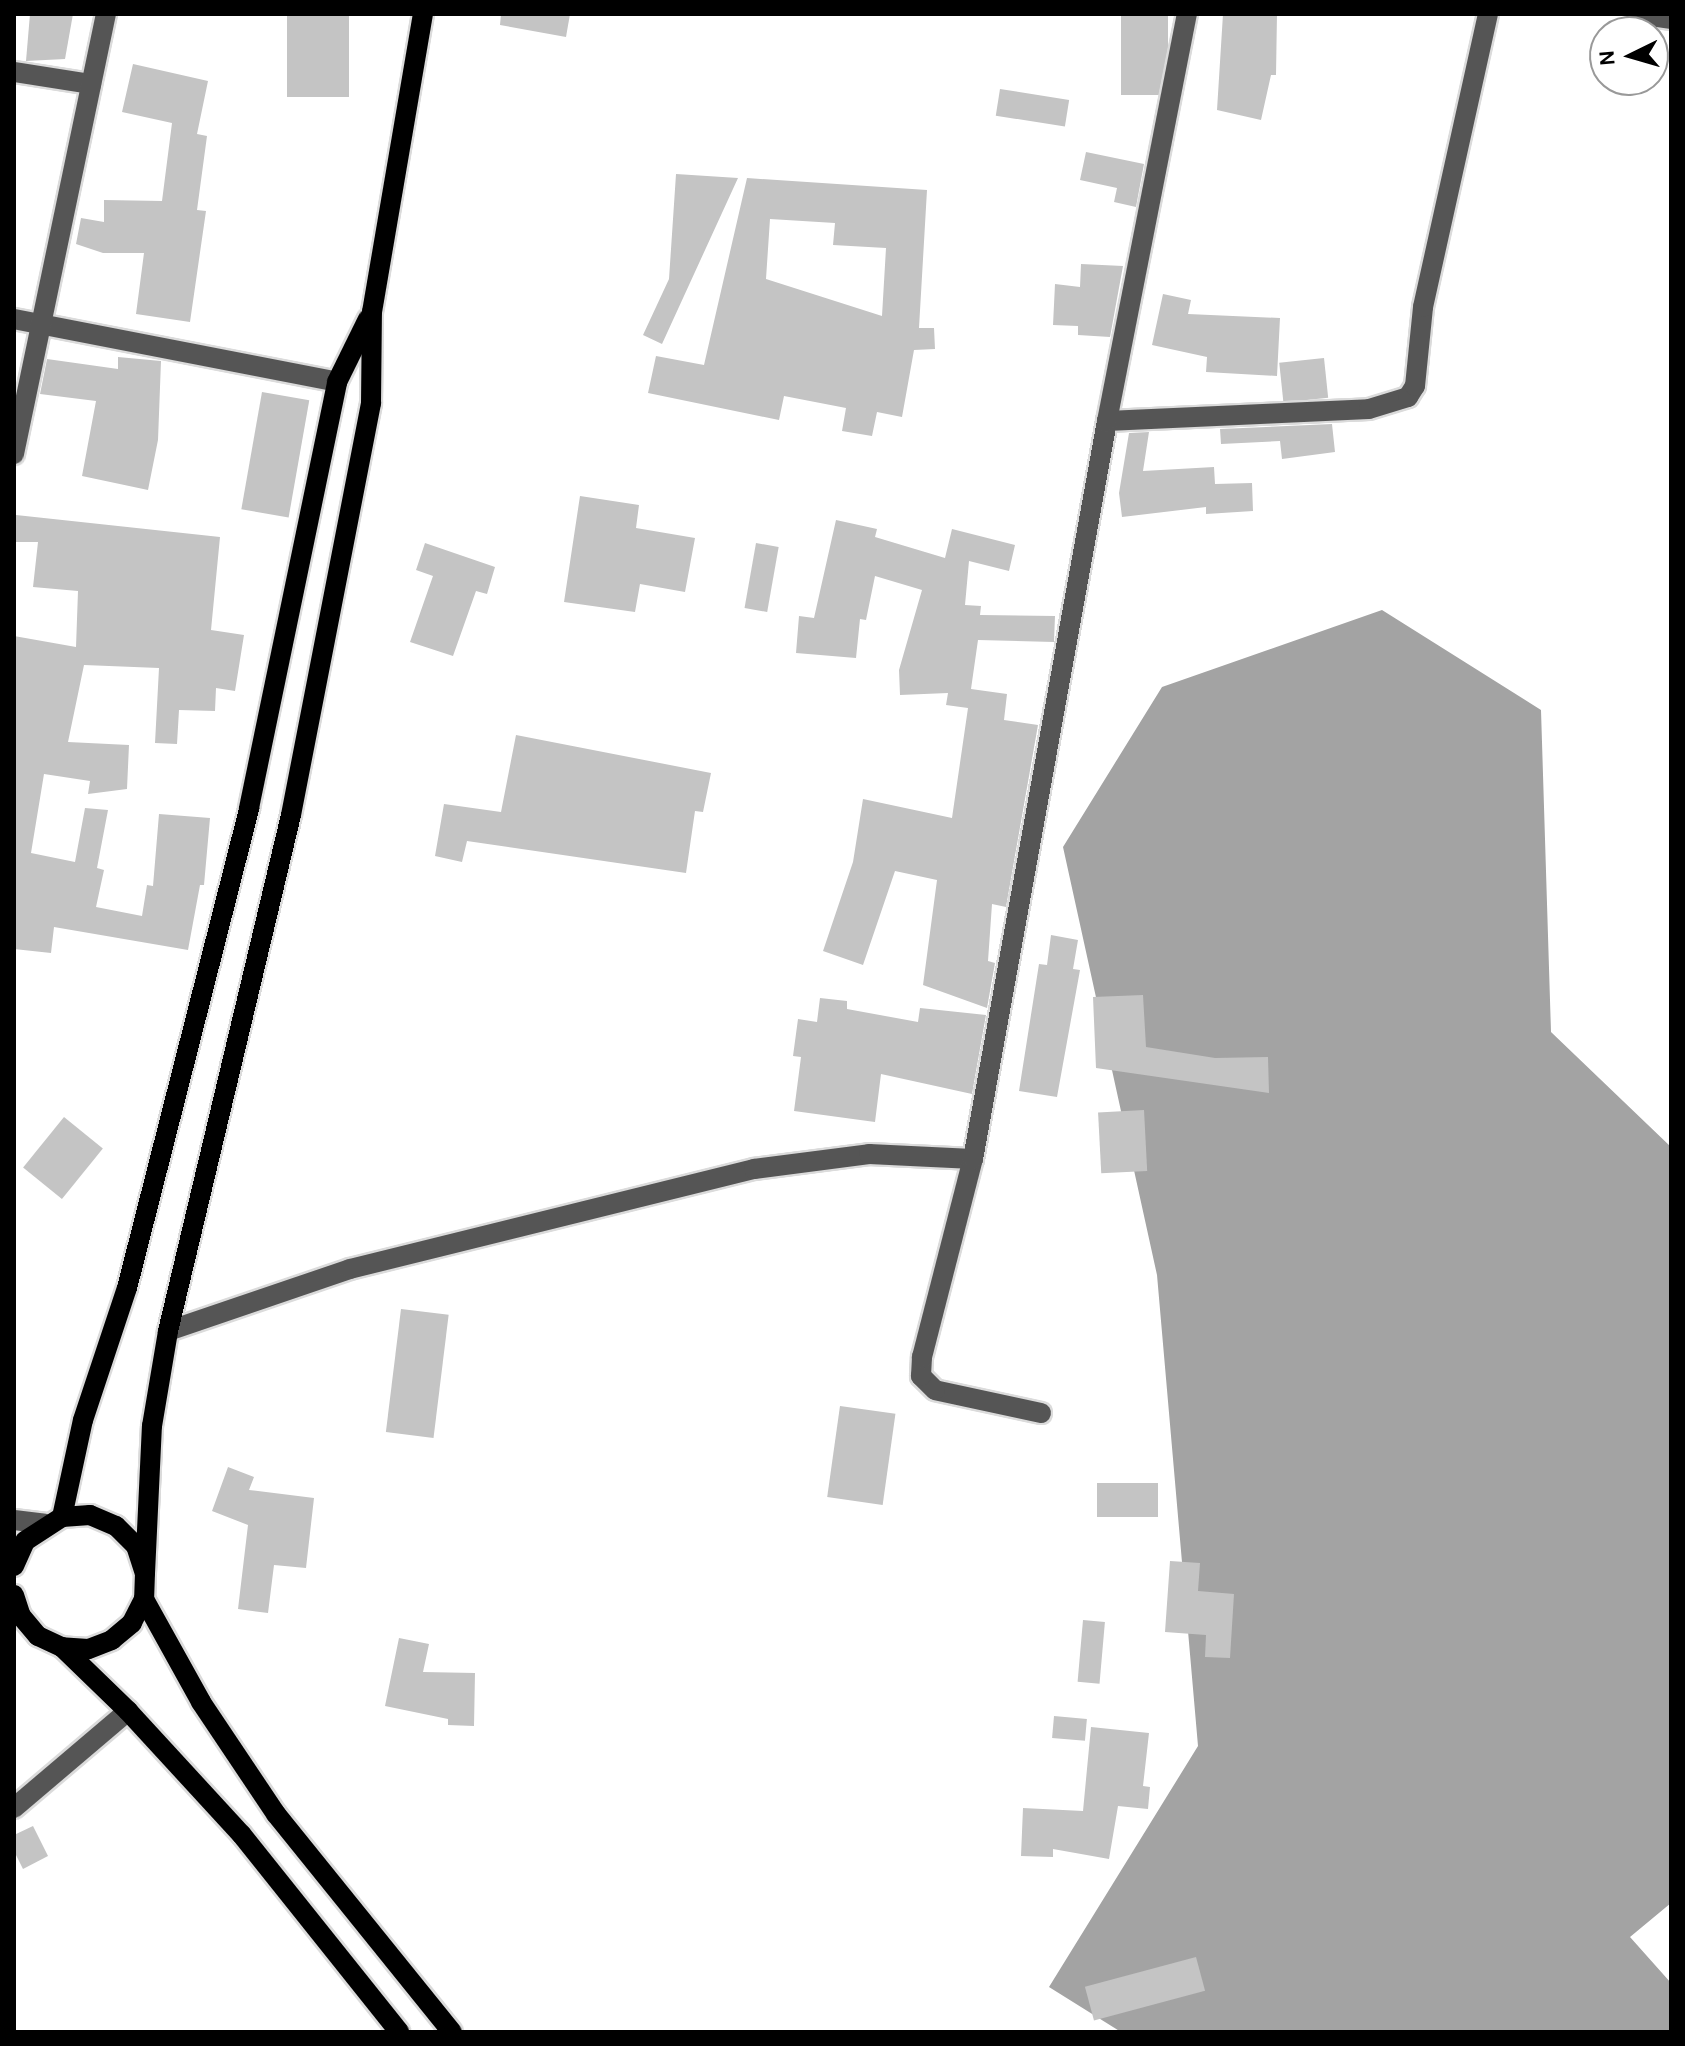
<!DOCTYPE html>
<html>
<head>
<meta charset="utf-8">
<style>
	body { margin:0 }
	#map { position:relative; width:1685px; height:2046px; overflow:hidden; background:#fff; font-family:Karla,sans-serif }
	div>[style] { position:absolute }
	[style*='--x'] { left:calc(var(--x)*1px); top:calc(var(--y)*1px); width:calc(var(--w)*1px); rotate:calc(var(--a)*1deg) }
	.water>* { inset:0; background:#a3a3a3 }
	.building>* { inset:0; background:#c4c4c4; transform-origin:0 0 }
	.roads { filter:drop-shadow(2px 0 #dbdbdb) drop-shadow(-2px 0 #dbdbdb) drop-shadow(0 2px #dbdbdb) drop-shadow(0 -2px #dbdbdb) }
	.minor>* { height:20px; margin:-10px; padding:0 10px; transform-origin:10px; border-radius:10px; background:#555 }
	.major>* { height:20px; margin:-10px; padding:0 10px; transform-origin:10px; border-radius:10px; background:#000 }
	span { translate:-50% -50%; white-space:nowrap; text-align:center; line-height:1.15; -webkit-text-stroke:8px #fff; paint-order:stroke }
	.frame { position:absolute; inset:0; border:16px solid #000; pointer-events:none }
	.north { position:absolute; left:1589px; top:16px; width:80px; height:80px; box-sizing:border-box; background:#fff; border:2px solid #999; border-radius:50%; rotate:265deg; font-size:22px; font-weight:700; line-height:32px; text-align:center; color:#000 }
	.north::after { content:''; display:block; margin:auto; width:28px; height:36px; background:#000; clip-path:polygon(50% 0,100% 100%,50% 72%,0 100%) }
</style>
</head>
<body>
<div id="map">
	<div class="water">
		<i style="clip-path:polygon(1382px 610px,1541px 710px,1551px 1032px,1671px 1147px,1671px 1903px,1630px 1937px,1671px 1983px,1671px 2032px,1121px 2032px,1049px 1987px,1198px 1746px,1157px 1275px,1063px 847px,1162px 687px)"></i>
	</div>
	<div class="building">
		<i style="clip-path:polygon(30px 14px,73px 14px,65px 59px,26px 61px)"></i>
		<i style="left:287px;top:14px;width:62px;height:83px"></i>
		<i style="clip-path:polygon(501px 14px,570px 14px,566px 37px,500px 25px)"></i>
		<i style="left:1121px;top:14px;width:47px;height:81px"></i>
		<i style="clip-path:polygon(1223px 14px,1277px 14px,1276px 75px,1271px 75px,1261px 120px,1217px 110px)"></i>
		<i style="clip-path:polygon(133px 64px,208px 81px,197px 134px,207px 136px,197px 210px,206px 211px,190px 322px,136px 314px,144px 253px,103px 253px,76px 244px,81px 218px,104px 222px,104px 200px,162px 201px,172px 123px,122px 112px)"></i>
		<i style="left:1000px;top:89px;width:70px;height:27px;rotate:9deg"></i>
		<i style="clip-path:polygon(1086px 152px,1144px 164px,1136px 207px,1114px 202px,1117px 188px,1080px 180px)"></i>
		<i style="clip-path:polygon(676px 174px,738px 178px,662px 344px,643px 335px,669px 279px)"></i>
		<i style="clip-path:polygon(evenodd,747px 178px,927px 190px,919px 328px,934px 328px,935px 349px,914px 350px,902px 417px,877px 412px,872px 436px,842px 431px,846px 408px,784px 396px,779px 420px,648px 393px,656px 356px,704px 365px,747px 178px,770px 219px,835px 223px,833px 245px,886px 248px,882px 316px,766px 279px,770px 219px)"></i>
		<i style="clip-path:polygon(1081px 264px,1123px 266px,1110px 337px,1078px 335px,1078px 326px,1053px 325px,1055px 284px,1080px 287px)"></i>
		<i style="clip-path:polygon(1163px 294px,1191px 300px,1188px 314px,1280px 318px,1277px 376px,1206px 372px,1207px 357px,1152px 345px)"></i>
		<i style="clip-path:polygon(118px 357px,161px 361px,158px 440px,148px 490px,82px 476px,96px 401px,40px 394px,47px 359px,118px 369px)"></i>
		<i style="left:1324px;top:358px;width:40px;height:45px;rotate:84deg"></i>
		<i style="left:262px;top:392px;width:48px;height:119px;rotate:10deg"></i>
		<i style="clip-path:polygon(1332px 424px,1335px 452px,1282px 459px,1280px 441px,1221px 444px,1220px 429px)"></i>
		<i style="clip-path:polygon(1149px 432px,1143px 471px,1214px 467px,1215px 484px,1252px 483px,1253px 511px,1206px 514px,1206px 507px,1122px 517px,1119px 493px,1129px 433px)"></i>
		<i style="clip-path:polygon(580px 496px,639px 505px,636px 528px,695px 538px,685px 592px,640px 584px,635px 612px,564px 602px)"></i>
		<i style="clip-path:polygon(16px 515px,220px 537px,211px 630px,244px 635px,235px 691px,216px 688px,215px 711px,179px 710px,177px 744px,155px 743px,159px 668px,84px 665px,68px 742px,129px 745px,127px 789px,88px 794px,90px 781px,44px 774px,31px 853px,75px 862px,85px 808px,108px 810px,97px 868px,104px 870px,96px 907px,142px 916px,147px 885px,153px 886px,159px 814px,210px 818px,204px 885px,200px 885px,188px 950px,54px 927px,51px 953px,14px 949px,14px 636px,76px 647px,78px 591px,33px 587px,38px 542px,16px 542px)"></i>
		<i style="clip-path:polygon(836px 520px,877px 529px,875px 537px,945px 558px,952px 529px,1015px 545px,1009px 571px,969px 561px,965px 605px,981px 606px,980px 615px,1055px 616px,1054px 642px,978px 640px,971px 689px,1007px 694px,1004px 720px,1038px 725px,1006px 907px,992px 904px,988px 961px,995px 963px,987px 1008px,923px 985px,937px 880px,895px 871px,863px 965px,823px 951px,853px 862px,863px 799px,952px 818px,968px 708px,946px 705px,948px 693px,900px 695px,899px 670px,922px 590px,875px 576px,866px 620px,860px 619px,856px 658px,796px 653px,799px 616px,814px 618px)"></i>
		<i style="clip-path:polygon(425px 543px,495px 567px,487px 594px,476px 591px,453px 656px,410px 642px,433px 576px,416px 570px)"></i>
		<i style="left:756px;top:543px;width:23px;height:66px;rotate:10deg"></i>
		<i style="clip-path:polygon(516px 735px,711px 773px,703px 812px,695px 811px,686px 873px,467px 841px,462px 862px,435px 856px,444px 804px,501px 812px)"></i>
		<i style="clip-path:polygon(1051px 935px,1078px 940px,1073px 969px,1080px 970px,1057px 1097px,1019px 1091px,1039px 964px,1047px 965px)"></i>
		<i style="clip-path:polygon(1143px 995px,1146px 1047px,1215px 1058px,1268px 1057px,1269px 1093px,1096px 1068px,1093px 997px)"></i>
		<i style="clip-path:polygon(820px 998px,847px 1001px,847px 1009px,918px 1022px,920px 1008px,986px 1015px,972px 1094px,881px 1074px,875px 1122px,794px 1111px,801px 1057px,793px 1056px,798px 1019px,817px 1022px)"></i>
		<i style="left:1144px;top:1110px;width:61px;height:46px;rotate:87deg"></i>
		<i style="left:64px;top:1117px;width:50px;height:65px;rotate:39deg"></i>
		<i style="left:401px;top:1309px;width:48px;height:124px;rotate:7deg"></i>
		<i style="left:840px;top:1406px;width:56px;height:92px;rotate:8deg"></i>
		<i style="clip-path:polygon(228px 1467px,254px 1477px,249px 1490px,314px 1498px,306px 1568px,274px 1565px,268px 1613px,238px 1609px,248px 1525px,212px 1511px)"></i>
		<i style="left:1097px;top:1483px;width:61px;height:34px"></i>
		<i style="clip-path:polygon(1170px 1561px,1200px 1563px,1198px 1591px,1234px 1594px,1230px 1658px,1205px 1657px,1206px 1635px,1165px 1632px)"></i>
		<i style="left:1083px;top:1620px;width:22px;height:62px;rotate:5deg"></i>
		<i style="clip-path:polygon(399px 1638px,429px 1644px,423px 1672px,475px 1673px,474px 1726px,448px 1725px,448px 1719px,385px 1706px)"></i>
		<i style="left:1054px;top:1716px;width:33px;height:22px;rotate:5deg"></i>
		<i style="clip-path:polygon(1091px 1727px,1149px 1733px,1143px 1786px,1150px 1787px,1148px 1809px,1118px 1806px,1109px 1859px,1053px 1849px,1053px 1857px,1021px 1856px,1023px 1808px,1083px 1811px)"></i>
		<i style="clip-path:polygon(33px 1826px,48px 1856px,23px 1869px,14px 1851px,14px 1835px)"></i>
		<i style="left:1196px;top:1957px;width:35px;height:115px;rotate:75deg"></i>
	</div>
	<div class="roads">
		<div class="minor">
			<i style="--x:1636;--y:14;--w:35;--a:8"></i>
			<i style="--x:14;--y:72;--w:78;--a:8.9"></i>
			<i style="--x:14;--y:319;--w:329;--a:11"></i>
			<i style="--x:1107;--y:421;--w:262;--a:-2.6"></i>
			<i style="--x:1369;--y:409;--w:41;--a:-17.1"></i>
			<i style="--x:1408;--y:397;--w:13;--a:-58"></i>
			<i style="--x:1415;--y:386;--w:79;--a:-84.2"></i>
			<i style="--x:1423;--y:307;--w:300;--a:-77.5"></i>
			<i style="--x:14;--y:454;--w:450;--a:-78.2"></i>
			<i style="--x:168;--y:1331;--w:192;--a:-18.8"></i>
			<i style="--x:350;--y:1269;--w:416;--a:-13.9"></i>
			<i style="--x:754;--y:1169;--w:116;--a:-7.4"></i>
			<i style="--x:869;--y:1154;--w:104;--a:2.8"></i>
			<i style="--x:1041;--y:1413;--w:108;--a:-167.8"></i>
			<i style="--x:935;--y:1390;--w:20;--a:-135"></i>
			<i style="--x:921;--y:1376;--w:19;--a:-87"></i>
			<i style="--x:922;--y:1357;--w:204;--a:-75.6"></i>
			<i style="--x:973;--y:1159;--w:750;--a:-79.71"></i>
			<i style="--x:1107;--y:421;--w:415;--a:-78.9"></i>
			<i style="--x:14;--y:1520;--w:31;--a:7"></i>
			<i style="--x:14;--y:1808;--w:150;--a:-40.4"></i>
		</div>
		<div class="major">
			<i style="--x:62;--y:1517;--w:99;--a:-77.8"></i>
			<i style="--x:83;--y:1420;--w:139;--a:-71.6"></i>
			<i style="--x:127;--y:1288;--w:495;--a:-75.7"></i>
			<i style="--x:249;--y:808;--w:435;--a:-78.3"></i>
			<i style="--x:337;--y:382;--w:70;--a:-63.8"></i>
			<i style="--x:14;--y:1566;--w:27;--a:-66"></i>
			<i style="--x:25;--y:1541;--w:44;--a:-33"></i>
			<i style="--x:62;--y:1517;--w:28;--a:-4"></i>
			<i style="--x:90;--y:1515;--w:28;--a:23"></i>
			<i style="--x:116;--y:1526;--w:28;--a:45"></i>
			<i style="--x:136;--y:1546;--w:28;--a:72"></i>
			<i style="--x:145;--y:1573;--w:26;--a:92"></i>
			<i style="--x:144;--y:1599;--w:27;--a:117"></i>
			<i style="--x:132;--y:1623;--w:26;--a:140"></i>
			<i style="--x:112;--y:1640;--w:26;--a:159"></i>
			<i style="--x:88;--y:1649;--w:26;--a:-176"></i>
			<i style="--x:145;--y:1573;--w:147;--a:-87.3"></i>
			<i style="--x:152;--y:1426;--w:96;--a:-80.4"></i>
			<i style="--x:168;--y:1331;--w:530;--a:-76.59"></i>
			<i style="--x:291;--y:815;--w:420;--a:-79"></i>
			<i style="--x:371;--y:403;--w:91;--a:-89.4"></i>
			<i style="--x:372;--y:312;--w:302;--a:-80.3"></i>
			<i style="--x:14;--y:1595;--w:22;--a:72"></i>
			<i style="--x:21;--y:1616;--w:26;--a:50"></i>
			<i style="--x:38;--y:1636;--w:26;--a:25"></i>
			<i style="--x:62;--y:1647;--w:92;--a:44.1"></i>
			<i style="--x:128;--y:1711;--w:168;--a:47.4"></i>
			<i style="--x:242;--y:1835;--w:252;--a:51.4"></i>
			<i style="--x:144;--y:1599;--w:118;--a:61"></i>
			<i style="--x:201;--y:1702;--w:135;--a:56.2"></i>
			<i style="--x:276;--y:1814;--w:280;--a:51.1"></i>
		</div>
	</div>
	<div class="frame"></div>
	<div class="north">N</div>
</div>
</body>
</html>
